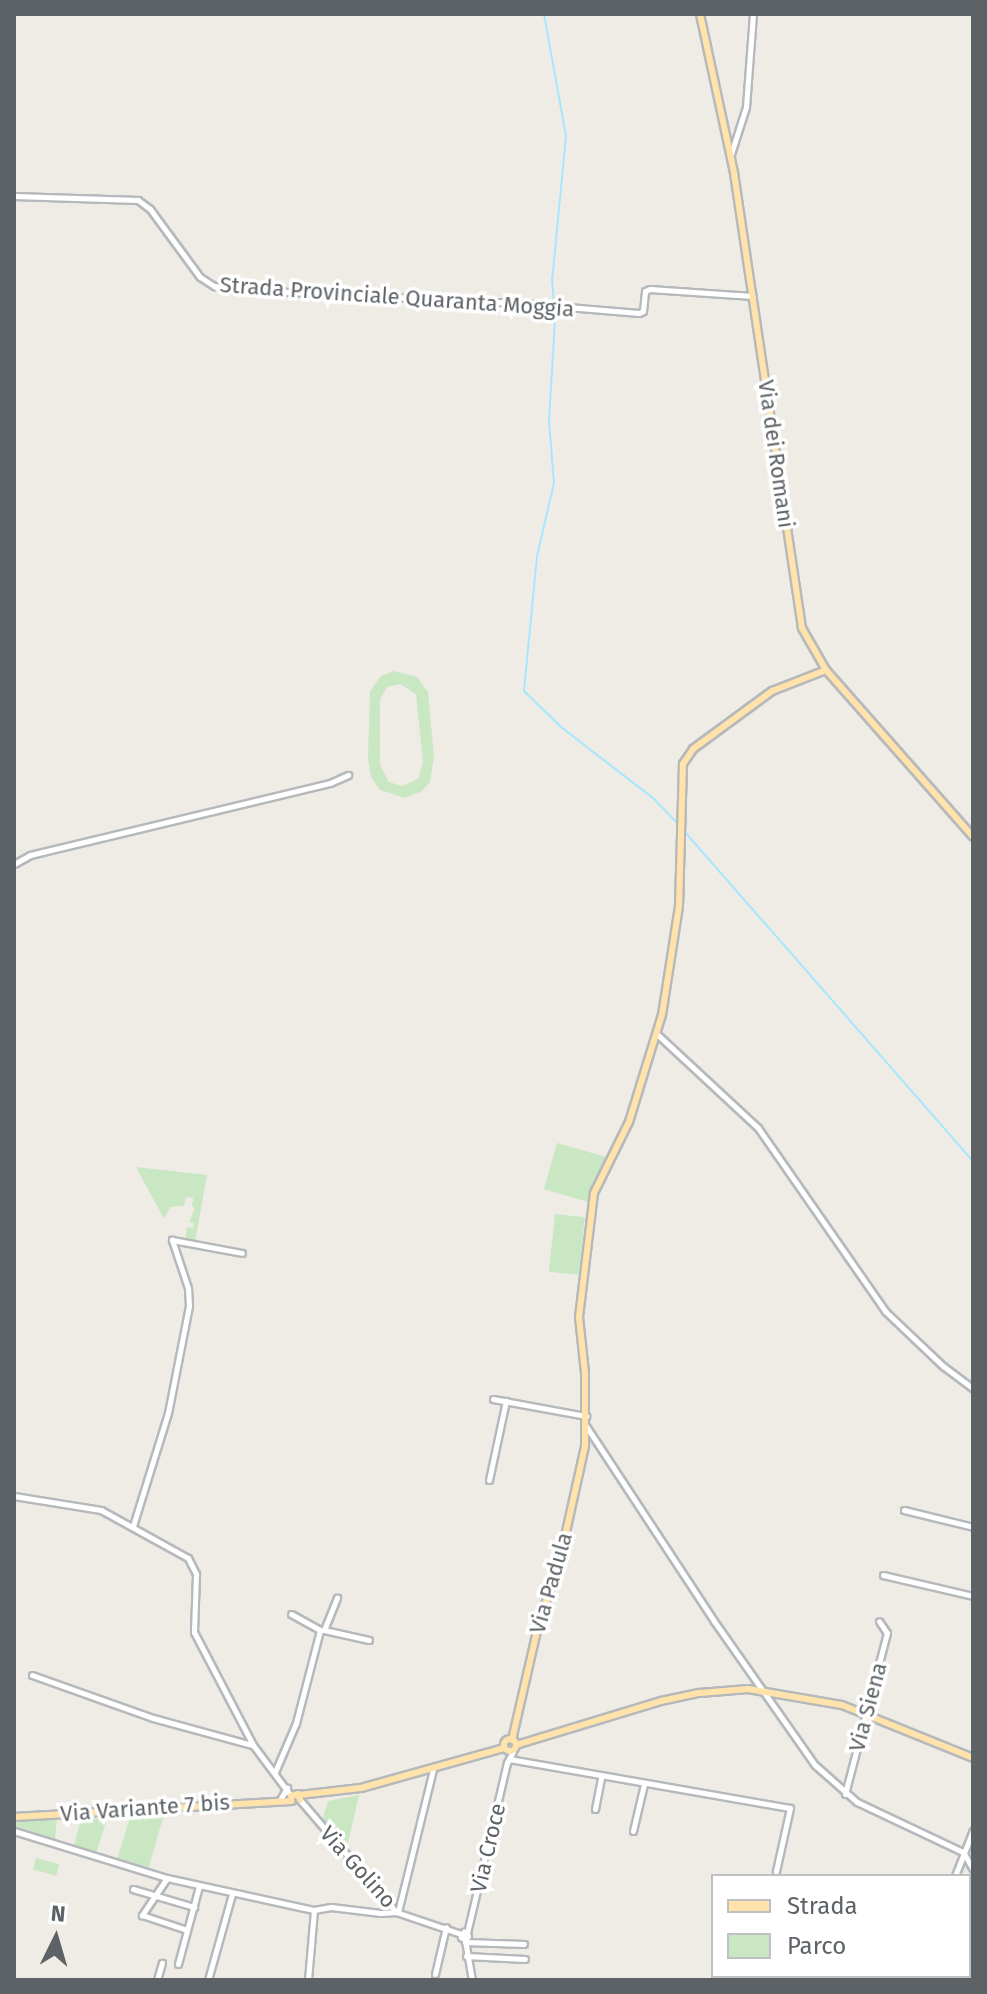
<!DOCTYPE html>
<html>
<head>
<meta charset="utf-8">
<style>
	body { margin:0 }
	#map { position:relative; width:987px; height:1994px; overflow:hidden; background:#efece5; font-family:"Fira Sans",sans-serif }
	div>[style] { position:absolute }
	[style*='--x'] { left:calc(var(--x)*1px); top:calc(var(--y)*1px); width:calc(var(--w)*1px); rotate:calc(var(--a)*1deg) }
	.green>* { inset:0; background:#c8e7c2; transform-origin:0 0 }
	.stream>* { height:2px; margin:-1px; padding:0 1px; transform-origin:1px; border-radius:1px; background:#a6e7ff }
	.roads { filter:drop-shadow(2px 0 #b6b9bc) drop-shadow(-2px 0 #b6b9bc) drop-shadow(0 2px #b6b9bc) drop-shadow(0 -2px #b6b9bc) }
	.minor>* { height:5px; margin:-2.5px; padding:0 2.5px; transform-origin:2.5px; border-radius:2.5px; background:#fff }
	.major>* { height:6px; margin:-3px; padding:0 3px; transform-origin:3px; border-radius:3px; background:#ffe3ab }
	.major>.ring { margin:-3px; padding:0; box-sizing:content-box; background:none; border:6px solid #ffe3ab; border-radius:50% }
	span { translate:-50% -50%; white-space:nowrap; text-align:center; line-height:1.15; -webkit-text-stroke:7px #fff; paint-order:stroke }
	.street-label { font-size:22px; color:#5d6266 }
	.frame { position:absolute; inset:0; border:16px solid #5d6266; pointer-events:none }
	.legend { position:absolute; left:711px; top:1874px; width:260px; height:104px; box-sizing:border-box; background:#fff; border:2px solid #bec0c2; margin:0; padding:10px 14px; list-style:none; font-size:24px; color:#5d6266 }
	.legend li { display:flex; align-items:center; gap:16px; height:40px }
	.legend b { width:40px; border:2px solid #bec0c2 }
	.north { position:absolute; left:16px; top:1898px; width:80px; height:80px; -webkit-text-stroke:6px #fff; paint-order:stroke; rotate:5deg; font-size:22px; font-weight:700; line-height:32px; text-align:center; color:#5d6266 }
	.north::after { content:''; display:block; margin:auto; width:28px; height:36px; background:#5d6266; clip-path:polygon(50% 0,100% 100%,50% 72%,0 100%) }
</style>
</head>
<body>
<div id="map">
	<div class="green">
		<i style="clip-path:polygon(evenodd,394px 671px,417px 677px,428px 692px,434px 757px,430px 782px,422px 791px,405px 798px,380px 790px,371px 777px,368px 759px,370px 691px,381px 676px,394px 671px,400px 684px,416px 694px,423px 763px,418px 779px,402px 786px,389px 782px,380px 765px,380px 699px,387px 687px,400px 684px)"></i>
		<i style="left:557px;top:1143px;width:52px;height:48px;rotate:16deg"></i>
		<i style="clip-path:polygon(136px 1167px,207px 1175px,195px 1242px,185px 1240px,187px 1227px,193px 1228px,194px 1223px,189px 1222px,195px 1208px,192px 1206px,193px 1198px,186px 1197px,184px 1206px,170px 1207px,164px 1219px)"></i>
		<i style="left:555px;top:1214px;width:30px;height:58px;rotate:6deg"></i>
		<i style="clip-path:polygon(359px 1795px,347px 1847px,342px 1848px,321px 1825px,328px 1801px)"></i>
		<i style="clip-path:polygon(164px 1814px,148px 1870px,117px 1860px,130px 1817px)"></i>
		<i style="clip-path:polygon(57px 1818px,55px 1839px,14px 1826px,17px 1822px)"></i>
		<i style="clip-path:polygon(107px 1818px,96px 1854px,74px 1846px,81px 1819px)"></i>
		<i style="left:36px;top:1858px;width:24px;height:12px;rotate:15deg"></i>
	</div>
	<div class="stream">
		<i style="--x:544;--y:14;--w:124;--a:79.8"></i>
		<i style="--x:566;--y:136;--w:146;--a:95.5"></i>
		<i style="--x:552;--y:281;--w:38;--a:85"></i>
		<i style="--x:555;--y:319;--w:102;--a:93.4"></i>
		<i style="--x:549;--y:421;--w:62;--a:85.4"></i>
		<i style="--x:554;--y:483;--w:75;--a:103.1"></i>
		<i style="--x:537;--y:556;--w:136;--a:95.5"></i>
		<i style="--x:524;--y:691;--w:52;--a:44.2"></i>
		<i style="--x:561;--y:727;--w:118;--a:37.7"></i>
		<i style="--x:654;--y:799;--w:37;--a:46"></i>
		<i style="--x:684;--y:831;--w:439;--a:48.8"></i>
	</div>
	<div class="roads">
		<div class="minor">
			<i style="--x:731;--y:154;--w:49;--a:-72.3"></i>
			<i style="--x:746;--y:107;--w:93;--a:-85.7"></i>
			<i style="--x:14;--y:196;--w:124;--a:1.8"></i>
			<i style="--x:138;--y:200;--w:15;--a:37"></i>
			<i style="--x:150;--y:209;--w:84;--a:53.7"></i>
			<i style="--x:200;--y:277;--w:17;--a:33"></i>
			<i style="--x:214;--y:286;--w:14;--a:12"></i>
			<i style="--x:228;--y:289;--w:304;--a:2.8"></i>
			<i style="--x:532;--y:304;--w:107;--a:4.8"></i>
			<i style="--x:639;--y:313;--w:4;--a:-27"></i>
			<i style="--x:643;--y:311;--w:20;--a:-84"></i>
			<i style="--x:645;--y:291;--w:5;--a:-22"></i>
			<i style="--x:650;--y:289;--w:103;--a:3.9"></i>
			<i style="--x:14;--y:864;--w:18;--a:-29"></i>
			<i style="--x:30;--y:855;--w:309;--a:-13.5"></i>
			<i style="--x:330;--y:783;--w:20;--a:-24"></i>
			<i style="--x:657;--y:1034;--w:138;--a:42.9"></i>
			<i style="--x:758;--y:1128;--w:223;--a:55.2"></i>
			<i style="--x:885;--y:1311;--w:80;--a:43.5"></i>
			<i style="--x:943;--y:1366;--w:38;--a:37"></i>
			<i style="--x:493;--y:1399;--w:95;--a:10.4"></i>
			<i style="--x:586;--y:1426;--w:233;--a:56.7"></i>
			<i style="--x:714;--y:1621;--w:176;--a:55"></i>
			<i style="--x:815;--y:1765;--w:56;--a:41.4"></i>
			<i style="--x:857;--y:1802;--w:117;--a:25.3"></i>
			<i style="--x:963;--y:1852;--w:20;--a:60"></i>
			<i style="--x:489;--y:1480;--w:81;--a:-77.9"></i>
			<i style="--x:14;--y:1496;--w:88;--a:9.1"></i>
			<i style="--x:101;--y:1510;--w:99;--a:28.9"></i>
			<i style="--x:188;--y:1558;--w:18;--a:63"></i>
			<i style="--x:196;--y:1574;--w:58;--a:92"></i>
			<i style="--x:194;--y:1632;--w:127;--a:62.4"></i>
			<i style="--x:253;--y:1745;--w:64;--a:53.3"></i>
			<i style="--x:904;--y:1510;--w:71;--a:13.8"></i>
			<i style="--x:133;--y:1526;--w:118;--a:-72.8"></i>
			<i style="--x:168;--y:1413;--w:109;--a:-78.9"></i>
			<i style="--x:189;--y:1306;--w:18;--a:-93"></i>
			<i style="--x:188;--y:1288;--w:51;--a:-108.4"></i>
			<i style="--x:172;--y:1240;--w:71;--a:10.5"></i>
			<i style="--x:883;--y:1575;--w:92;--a:13.1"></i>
			<i style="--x:324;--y:1630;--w:46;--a:12.5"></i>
			<i style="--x:324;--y:1630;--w:35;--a:-68"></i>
			<i style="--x:32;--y:1675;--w:128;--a:19.6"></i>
			<i style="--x:153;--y:1718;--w:103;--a:15.3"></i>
			<i style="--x:509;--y:1759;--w:285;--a:9.9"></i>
			<i style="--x:790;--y:1808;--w:65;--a:102.5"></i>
			<i style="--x:275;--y:1772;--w:53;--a:-66.8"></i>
			<i style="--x:296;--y:1723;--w:96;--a:-75.5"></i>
			<i style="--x:320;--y:1630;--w:33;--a:-151"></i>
			<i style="--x:845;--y:1794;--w:166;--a:-75.4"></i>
			<i style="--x:887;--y:1633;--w:14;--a:-124"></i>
			<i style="--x:281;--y:1798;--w:12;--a:-59"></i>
			<i style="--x:300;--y:1800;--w:148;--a:49.4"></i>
			<i style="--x:396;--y:1912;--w:69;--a:18.7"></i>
			<i style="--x:595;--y:1809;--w:33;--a:-79"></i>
			<i style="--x:14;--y:1831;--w:160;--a:17.1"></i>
			<i style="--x:167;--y:1878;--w:150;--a:12.3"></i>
			<i style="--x:633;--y:1831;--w:48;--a:-76.8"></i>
			<i style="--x:955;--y:1876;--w:49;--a:-68.6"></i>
			<i style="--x:167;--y:1878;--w:45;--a:124"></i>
			<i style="--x:142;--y:1915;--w:47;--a:18.4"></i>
			<i style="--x:133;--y:1889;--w:64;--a:16.4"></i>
			<i style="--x:969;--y:1903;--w:6;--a:-45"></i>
			<i style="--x:398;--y:1912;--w:147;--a:-76.2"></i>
			<i style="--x:467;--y:1933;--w:175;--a:-76.8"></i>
			<i style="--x:507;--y:1763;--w:13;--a:-63"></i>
			<i style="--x:465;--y:1940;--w:5;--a:-53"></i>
			<i style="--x:468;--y:1936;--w:6;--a:-135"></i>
			<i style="--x:464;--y:1932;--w:6;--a:121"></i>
			<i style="--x:461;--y:1937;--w:5;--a:37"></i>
			<i style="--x:465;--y:1940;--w:41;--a:80.1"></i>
			<i style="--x:465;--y:1942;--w:59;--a:1.9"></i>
			<i style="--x:969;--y:1950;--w:11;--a:-68"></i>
			<i style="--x:466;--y:1956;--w:59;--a:2.9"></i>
			<i style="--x:178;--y:1964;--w:81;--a:-74.9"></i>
			<i style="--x:435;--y:1974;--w:48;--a:-76.8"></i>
			<i style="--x:157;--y:1980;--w:18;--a:-74"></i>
			<i style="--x:208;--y:1980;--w:89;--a:-74.4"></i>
			<i style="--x:308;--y:1980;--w:70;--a:-85.1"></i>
			<i style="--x:314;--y:1910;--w:17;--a:-10"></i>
			<i style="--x:331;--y:1907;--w:50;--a:6.8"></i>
			<i style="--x:381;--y:1913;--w:15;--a:-4"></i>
			<i style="--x:913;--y:1980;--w:4;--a:-76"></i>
			<i style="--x:957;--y:1980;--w:4;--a:-63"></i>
		</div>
		<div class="major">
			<i style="--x:700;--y:14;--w:163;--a:77.9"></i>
			<i style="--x:734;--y:173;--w:460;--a:81.5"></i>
			<i style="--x:802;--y:628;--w:48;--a:60.3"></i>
			<i style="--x:826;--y:670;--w:222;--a:48.6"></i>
			<i class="ring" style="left:504px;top:1739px;width:6px;height:6px"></i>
			<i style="--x:512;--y:1740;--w:112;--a:-77.1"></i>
			<i style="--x:537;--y:1631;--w:85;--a:-72.8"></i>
			<i style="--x:562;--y:1550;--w:107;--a:-77.5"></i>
			<i style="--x:585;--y:1446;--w:73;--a:-90"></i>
			<i style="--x:585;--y:1373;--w:56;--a:-96.1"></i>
			<i style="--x:579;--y:1317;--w:125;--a:-83.1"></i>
			<i style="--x:594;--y:1193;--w:79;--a:-63.8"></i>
			<i style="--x:629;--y:1122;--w:112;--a:-72.9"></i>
			<i style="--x:662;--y:1015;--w:110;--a:-81.1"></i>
			<i style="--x:679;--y:906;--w:142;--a:-88.4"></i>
			<i style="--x:683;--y:764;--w:18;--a:-56"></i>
			<i style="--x:693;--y:749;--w:98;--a:-36.3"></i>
			<i style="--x:772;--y:691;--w:58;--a:-21.3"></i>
			<i style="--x:516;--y:1745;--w:152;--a:-16.9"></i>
			<i style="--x:661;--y:1701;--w:40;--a:-12"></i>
			<i style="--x:700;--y:1693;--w:48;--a:-4.8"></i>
			<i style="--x:748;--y:1689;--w:95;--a:9.7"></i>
			<i style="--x:842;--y:1705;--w:141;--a:22"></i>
			<i style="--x:299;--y:1795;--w:62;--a:-6.4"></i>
			<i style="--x:361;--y:1788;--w:148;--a:-15.6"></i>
			<i style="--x:291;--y:1796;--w:7;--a:-16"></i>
			<i style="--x:298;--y:1794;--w:6;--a:72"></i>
			<i style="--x:14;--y:1817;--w:278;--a:-3.3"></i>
		</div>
	</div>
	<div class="street-label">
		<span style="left:397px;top:297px;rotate:4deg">Strada Provinciale Quaranta Moggia</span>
		<span style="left:776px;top:454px;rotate:82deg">Via dei Romani</span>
		<span style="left:551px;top:1583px;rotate:-74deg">Via Padula</span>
		<span style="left:868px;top:1707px;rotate:-75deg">Via Siena</span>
		<span style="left:145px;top:1808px;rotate:-4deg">Via Variante 7 bis</span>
		<span style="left:488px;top:1848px;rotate:-77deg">Via Croce</span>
		<span style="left:358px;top:1867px;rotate:48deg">Via Golino</span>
	</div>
	<div class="frame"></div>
	<ul class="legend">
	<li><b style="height:10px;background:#ffe3ab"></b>Strada</li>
	<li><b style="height:22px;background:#c8e7c2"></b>Parco</li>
	</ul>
	<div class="north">N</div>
</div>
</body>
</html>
